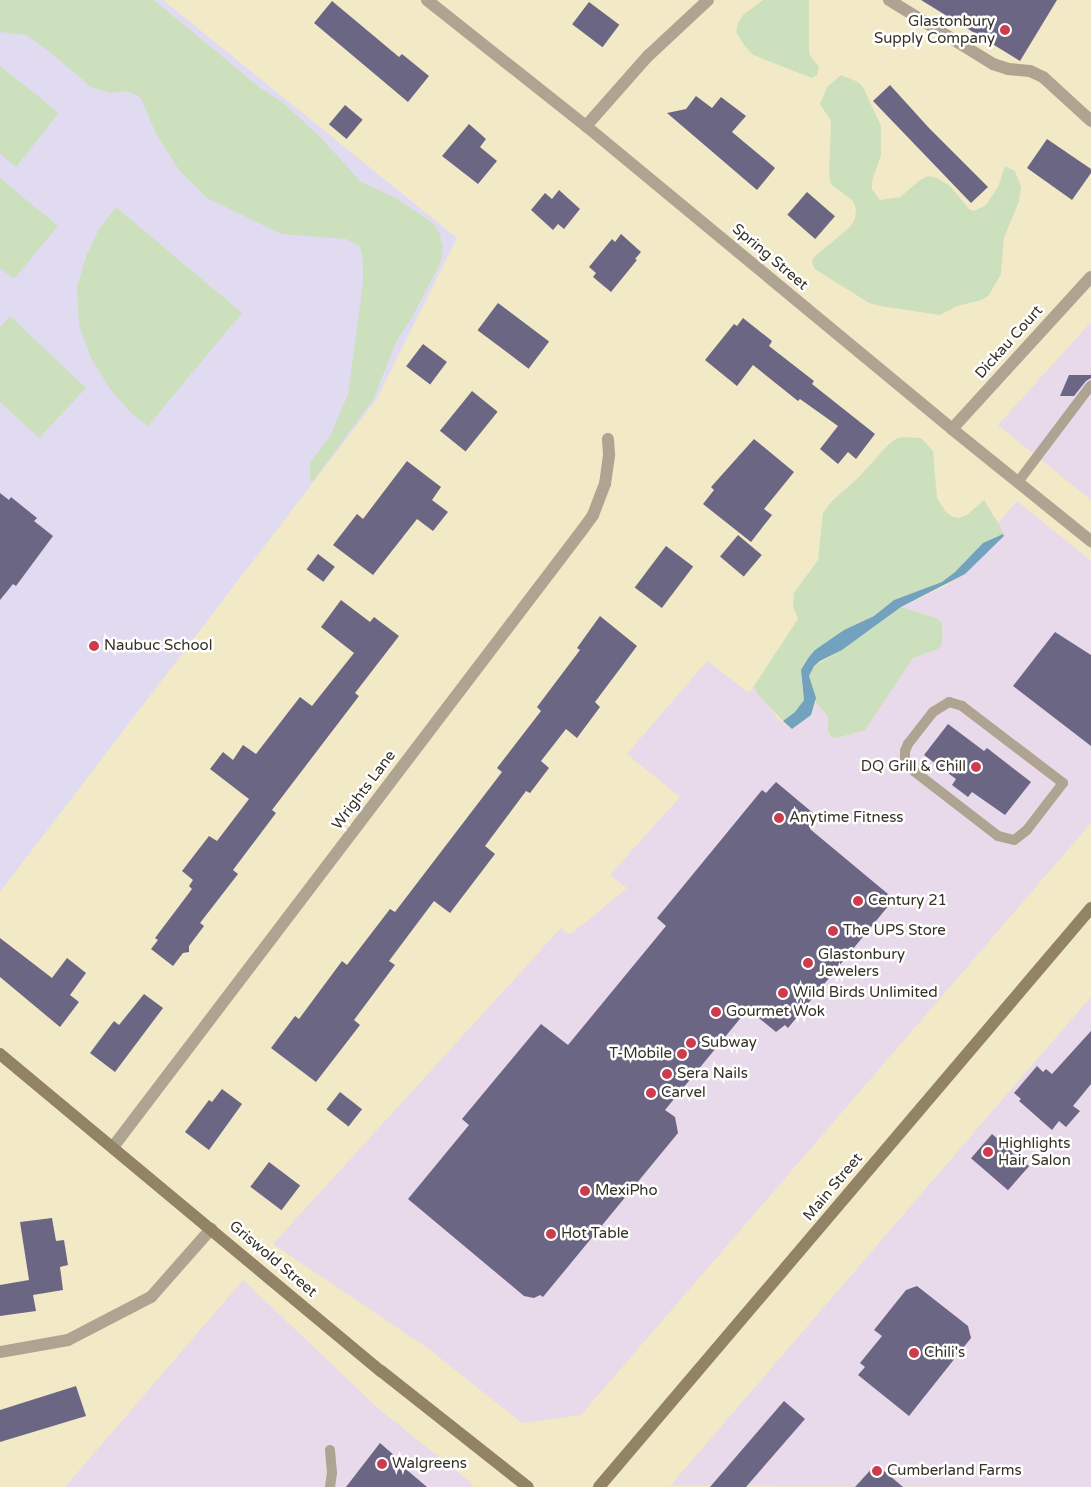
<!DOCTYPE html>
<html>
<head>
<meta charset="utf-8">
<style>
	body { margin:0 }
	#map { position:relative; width:1091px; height:1487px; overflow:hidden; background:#f2e9c7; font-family:"Varela Round",sans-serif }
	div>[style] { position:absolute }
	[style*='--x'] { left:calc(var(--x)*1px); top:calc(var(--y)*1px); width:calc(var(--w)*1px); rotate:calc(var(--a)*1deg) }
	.commercial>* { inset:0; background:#e8d9eb }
	.education>* { inset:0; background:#e1dbf1 }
	.green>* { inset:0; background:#cce0be }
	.water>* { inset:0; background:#72a2bd }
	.building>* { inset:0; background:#6b6683; transform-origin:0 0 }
	.lane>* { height:10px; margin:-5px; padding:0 5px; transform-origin:5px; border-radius:5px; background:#afa391 }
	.street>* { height:12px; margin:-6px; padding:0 6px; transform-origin:6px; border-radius:6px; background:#afa391 }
	.secondary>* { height:12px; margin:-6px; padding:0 6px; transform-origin:6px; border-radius:6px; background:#928266 }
	.dots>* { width:14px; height:14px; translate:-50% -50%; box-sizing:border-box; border:2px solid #fff; border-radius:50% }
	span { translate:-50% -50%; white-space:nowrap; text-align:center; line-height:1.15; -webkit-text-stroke:5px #fff; paint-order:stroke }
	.poi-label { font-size:15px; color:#353124 }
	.right { translate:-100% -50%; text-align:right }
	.left { translate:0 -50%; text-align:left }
	.street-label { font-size:15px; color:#353124 }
</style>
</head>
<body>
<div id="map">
	<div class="commercial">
		<i style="clip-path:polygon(1091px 322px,1091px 500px,998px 425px)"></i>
		<i style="clip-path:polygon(1017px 501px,1091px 561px,1091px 823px,581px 1415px,522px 1423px,429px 1349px,273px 1244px,561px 928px,570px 935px,627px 888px,610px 875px,680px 797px,627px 754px,707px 661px,749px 693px,754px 686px,778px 719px,792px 729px,811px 715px,816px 702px,828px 717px,828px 732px,832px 737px,838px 738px,865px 730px,913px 658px,938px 649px,943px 631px,942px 623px,936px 618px,901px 607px,948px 585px,1004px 537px,998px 523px)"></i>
		<i style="clip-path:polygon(1091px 997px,1091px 1487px,670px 1486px,1008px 1093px)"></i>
		<i style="clip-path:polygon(243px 1280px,380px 1410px,470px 1482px,473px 1487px,65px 1487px)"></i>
	</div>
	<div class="education">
		<i style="clip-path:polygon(0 0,163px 0,457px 238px,376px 400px,0 892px)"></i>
	</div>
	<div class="green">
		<i style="clip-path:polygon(0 0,154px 0,259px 87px,284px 103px,322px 139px,361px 182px,396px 198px,434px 224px,439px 232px,443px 247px,441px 262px,410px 321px,397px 340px,373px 400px,313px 481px,310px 481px,310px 463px,331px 434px,348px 394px,363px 282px,363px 260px,360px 247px,346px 239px,281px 234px,207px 198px,179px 170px,156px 134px,141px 98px,128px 91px,110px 93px,91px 87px,51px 53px,26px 35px,0 32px)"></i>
		<i style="clip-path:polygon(763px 0,809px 0,809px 54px,819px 67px,817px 75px,812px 78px,753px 55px,744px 45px,736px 32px,738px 23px,743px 15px)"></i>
		<i style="clip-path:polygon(0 66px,59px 113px,16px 167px,0 154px)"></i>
		<i style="clip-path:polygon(841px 75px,858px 82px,863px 87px,881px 126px,881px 155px,872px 181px,872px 189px,880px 200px,900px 197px,920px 180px,928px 176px,937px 178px,950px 186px,969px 209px,974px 211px,986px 205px,998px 187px,1005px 166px,1015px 171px,1021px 187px,1019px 201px,1004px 238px,1001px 274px,989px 295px,982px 300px,957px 306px,940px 315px,880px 306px,869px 303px,815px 269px,812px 263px,813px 258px,850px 227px,855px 219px,856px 209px,853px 201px,831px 184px,829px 175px,831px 121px,820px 104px,827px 87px)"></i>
		<i style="clip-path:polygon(0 178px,58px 226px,14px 279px,0 268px)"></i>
		<i style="clip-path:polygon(116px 207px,242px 313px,148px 426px,132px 414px,110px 389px,90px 356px,79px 325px,77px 287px,87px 254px,99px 229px)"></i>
		<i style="clip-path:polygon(10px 316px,86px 388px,39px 438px,0 402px,0 327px)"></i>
		<i style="clip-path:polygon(906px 437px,921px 438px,933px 451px,937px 498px,946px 512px,953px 517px,959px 518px,967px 515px,984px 500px,1001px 528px,1003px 534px,983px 543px,955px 572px,942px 582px,894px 600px,874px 616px,844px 630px,801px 674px,804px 700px,795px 713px,783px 721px,757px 693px,754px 686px,798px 619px,793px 606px,794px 593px,818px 560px,823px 513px,832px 501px,858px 478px,889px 444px,897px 438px)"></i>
		<i style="clip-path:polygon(901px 607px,936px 618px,942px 623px,942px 645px,938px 649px,913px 658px,865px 730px,837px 738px,832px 737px,828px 732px,828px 717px,816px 702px,810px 683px,809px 676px,814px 666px,842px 650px)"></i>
	</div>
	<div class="water">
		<i style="clip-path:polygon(1003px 534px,1004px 536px,965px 574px,901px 607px,842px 650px,820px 661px,814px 666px,809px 676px,816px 698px,811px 715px,792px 729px,783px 721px,795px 712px,804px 700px,801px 670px,809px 657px,815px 650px,844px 630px,874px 616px,894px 600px,942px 582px,955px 572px,983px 543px)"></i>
	</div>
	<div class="building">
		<i style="clip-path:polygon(921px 0,1057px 0,1020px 61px)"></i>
		<i style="clip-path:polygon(332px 1px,399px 57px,402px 54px,429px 76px,408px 102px,314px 23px)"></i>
		<i style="left:589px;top:2px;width:38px;height:28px;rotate:37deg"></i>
		<i style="clip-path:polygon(890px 85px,929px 128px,988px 187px,971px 203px,873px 101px)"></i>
		<i style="clip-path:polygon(696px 96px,712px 108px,721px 97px,746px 116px,732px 132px,775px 168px,757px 190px,667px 113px,686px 109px)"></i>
		<i style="left:345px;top:105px;width:23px;height:25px;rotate:40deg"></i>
		<i style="clip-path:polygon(469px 124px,486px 139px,480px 147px,497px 161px,478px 184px,442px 156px)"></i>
		<i style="clip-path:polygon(1047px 139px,1091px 169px,1091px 173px,1072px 200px,1027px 168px)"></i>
		<i style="clip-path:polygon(559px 190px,580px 209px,564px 229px,558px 224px,553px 230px,531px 210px,545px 193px,552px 199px)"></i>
		<i style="left:807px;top:192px;width:37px;height:30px;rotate:41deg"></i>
		<i style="clip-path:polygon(621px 234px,641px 252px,635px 259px,637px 260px,611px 292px,593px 277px,596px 273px,589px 267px,612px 239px,615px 242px)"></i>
		<i style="left:498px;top:303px;width:64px;height:34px;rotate:37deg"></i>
		<i style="clip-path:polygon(743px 318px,772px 341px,769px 346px,814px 381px,812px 384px,875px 434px,856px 459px,848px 452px,838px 464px,820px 449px,838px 426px,800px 399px,798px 401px,753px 365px,737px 386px,705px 360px,734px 324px,737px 326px)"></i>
		<i style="left:423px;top:344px;width:30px;height:28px;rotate:37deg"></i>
		<i style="clip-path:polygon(1069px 375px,1091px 375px,1091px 378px,1086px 381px,1074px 396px,1060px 396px)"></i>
		<i style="left:472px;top:391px;width:33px;height:51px;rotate:39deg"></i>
		<i style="clip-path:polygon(754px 439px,794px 472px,764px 509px,772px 515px,751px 542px,703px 504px,714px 490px,711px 487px)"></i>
		<i style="clip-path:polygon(407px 461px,441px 487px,432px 500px,448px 512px,433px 531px,417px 519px,373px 575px,333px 545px,357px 514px,363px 519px)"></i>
		<i style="clip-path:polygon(0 493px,9px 500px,11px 497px,37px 518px,34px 521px,53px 536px,16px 586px,13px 584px,0 600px)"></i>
		<i style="left:738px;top:535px;width:31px;height:28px;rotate:40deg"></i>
		<i style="left:666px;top:546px;width:34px;height:52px;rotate:37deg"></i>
		<i style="left:318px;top:554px;width:21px;height:19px;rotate:37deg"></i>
		<i style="clip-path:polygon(341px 600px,370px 622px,374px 617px,399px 636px,355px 693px,359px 696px,272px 810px,276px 813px,233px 870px,238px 874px,200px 923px,204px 926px,189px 946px,189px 952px,183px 953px,173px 966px,151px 949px,158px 940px,155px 938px,192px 889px,189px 886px,193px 880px,182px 871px,209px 836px,217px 841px,249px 799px,210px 769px,223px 752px,233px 760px,243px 745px,256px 754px,300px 697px,312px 706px,354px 653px,321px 627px)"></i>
		<i style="clip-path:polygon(600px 616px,637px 646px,595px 702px,600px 707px,577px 738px,566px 729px,541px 761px,549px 768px,530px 793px,526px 791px,485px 846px,495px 854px,450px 913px,434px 901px,389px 961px,395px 965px,354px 1020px,360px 1025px,316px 1082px,271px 1048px,295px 1016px,299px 1019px,342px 961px,347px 965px,390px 909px,395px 912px,502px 772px,497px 768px,541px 711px,537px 707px,580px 650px,577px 648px)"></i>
		<i style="clip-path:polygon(1055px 632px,1091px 655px,1091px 746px,1013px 686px)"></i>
		<i style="clip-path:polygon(948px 724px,984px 751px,987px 748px,1031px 782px,1005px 815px,972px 792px,968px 797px,952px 785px,956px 779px,924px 755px)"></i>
		<i style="clip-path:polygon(776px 782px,819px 818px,810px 829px,894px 899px,788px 1028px,785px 1025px,776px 1032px,748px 1009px,665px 1110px,675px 1117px,678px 1133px,543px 1297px,540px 1295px,534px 1298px,524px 1296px,408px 1199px,469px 1125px,462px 1119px,541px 1024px,568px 1045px,666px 926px,657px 918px,762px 790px,766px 793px)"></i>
		<i style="clip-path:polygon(0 938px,52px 978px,67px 958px,86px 973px,70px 995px,79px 1002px,60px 1027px,0 977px)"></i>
		<i style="clip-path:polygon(144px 994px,163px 1008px,115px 1072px,90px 1053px,114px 1021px,119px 1025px)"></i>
		<i style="clip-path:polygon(1091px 1031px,1091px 1084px,1073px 1106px,1080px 1111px,1066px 1127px,1059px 1121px,1052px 1130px,1019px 1101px,1021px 1099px,1014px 1093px,1037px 1066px,1043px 1072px,1046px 1069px,1052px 1074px)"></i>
		<i style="clip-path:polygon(222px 1089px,242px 1104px,209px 1150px,185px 1132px,209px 1100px,212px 1102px)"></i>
		<i style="left:340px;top:1092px;width:28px;height:22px;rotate:38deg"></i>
		<i style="left:992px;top:1134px;width:49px;height:32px;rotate:41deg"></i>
		<i style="left:269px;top:1162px;width:39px;height:31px;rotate:37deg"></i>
		<i style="clip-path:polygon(52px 1218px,56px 1241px,64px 1240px,68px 1265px,60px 1267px,63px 1290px,33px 1295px,36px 1311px,0 1316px,0 1285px,29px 1280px,20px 1222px)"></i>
		<i style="clip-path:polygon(917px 1286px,968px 1326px,971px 1338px,909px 1416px,858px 1375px,865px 1367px,860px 1363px,882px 1336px,874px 1330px,906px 1290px)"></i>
		<i style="clip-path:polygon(76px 1386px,86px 1416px,0 1442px,0 1410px)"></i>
		<i style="clip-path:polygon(784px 1401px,805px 1419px,746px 1487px,710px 1487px)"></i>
		<i style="clip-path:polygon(380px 1443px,403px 1463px,401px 1465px,427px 1487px,346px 1487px)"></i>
		<i style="clip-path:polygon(876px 1464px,903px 1487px,855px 1487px)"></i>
	</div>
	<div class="lane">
		<i style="--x:1018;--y:482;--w:121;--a:-53"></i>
		<i style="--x:949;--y:702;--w:14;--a:17"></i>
		<i style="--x:962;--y:706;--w:127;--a:37.3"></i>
		<i style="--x:1063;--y:783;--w:59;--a:127.5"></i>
		<i style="--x:1027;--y:830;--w:16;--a:142"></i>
		<i style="--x:1014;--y:840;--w:16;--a:-166"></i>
		<i style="--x:998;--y:836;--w:106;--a:-142.3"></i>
		<i style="--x:914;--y:771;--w:13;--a:-132"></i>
		<i style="--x:905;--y:761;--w:10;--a:-90"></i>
		<i style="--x:905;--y:751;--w:8;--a:-67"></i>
		<i style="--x:908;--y:744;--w:41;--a:-52"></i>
		<i style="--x:933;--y:712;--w:19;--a:-32"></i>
		<i style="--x:330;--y:1487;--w:14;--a:-82"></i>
		<i style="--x:332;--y:1473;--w:23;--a:-95"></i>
	</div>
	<div class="street">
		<i style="--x:427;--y:0;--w:203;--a:38.4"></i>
		<i style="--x:586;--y:126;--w:475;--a:39.6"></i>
		<i style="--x:952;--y:429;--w:179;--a:38.9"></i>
		<i style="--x:889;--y:0;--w:122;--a:31.6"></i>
		<i style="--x:993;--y:64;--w:16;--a:18"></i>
		<i style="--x:1008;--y:69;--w:22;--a:5"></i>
		<i style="--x:1030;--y:71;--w:14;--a:25"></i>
		<i style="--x:1043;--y:77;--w:65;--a:42.5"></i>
		<i style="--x:586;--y:126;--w:94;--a:-48.5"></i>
		<i style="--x:648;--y:56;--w:82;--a:-43"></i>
		<i style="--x:952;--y:429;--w:206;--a:-47.6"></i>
		<i style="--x:113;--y:1147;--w:776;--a:-52.75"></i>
		<i style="--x:583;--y:529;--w:17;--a:-54"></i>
		<i style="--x:593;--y:515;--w:33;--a:-69"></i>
		<i style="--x:605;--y:484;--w:30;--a:-82"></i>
		<i style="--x:609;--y:454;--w:15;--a:-94"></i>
		<i style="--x:0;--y:1352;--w:69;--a:-10"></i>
		<i style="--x:68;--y:1340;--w:93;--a:-27.4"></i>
		<i style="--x:151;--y:1297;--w:91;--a:-48.6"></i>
	</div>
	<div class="secondary">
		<i style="--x:0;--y:1054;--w:496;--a:39.8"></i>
		<i style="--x:381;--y:1371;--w:187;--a:38.3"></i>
		<i style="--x:599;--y:1487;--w:760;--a:-49.64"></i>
	</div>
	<div class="dots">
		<i style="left:1005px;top:30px;background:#cc3c4d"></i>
		<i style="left:94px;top:646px;background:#cc3c4d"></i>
		<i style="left:976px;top:767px;background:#cc3c4d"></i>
		<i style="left:779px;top:818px;background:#cc3c4d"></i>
		<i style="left:858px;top:901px;background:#cc3c4d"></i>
		<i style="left:833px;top:931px;background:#cc3c4d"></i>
		<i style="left:808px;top:963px;background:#cc3c4d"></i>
		<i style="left:783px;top:993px;background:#cc3c4d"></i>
		<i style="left:716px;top:1012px;background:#cc3c4d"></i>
		<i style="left:691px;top:1043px;background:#cc3c4d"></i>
		<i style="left:682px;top:1054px;background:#cc3c4d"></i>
		<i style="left:667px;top:1074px;background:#cc3c4d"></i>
		<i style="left:651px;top:1093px;background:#cc3c4d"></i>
		<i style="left:988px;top:1152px;background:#cc3c4d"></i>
		<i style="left:585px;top:1191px;background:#cc3c4d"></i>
		<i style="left:551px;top:1234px;background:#cc3c4d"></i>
		<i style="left:914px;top:1353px;background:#cc3c4d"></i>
		<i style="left:382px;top:1464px;background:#cc3c4d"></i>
		<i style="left:877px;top:1471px;background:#cc3c4d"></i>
	</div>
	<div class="poi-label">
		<span class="right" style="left:995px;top:30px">Glastonbury<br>Supply Company</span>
		<span class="left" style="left:104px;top:646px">Naubuc School</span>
		<span class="right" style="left:966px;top:767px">DQ Grill &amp; Chill</span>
		<span class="left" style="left:789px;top:818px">Anytime Fitness</span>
		<span class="left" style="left:868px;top:901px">Century 21</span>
		<span class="left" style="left:843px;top:931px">The UPS Store</span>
		<span class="left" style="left:818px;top:963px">Glastonbury<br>Jewelers</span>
		<span class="left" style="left:793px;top:993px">Wild Birds Unlimited</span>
		<span class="left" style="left:726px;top:1012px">Gourmet Wok</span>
		<span class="left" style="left:701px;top:1043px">Subway</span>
		<span class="right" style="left:672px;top:1054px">T-Mobile</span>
		<span class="left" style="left:677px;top:1074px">Sera Nails</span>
		<span class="left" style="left:661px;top:1093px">Carvel</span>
		<span class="left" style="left:998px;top:1152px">Highlights<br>Hair Salon</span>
		<span class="left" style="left:595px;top:1191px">MexiPho</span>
		<span class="left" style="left:561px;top:1234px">Hot Table</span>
		<span class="left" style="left:924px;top:1353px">Chili's</span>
		<span class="left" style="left:392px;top:1464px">Walgreens</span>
		<span class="left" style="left:887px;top:1471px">Cumberland Farms</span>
	</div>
	<div class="street-label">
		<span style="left:770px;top:257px;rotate:40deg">Spring Street</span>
		<span style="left:1009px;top:342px;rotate:-48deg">Dickau Court</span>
		<span style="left:364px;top:790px;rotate:-53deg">Wrights Lane</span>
		<span style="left:833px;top:1187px;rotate:-50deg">Main Street</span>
		<span style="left:273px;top:1259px;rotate:40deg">Griswold Street</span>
	</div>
</div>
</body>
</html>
